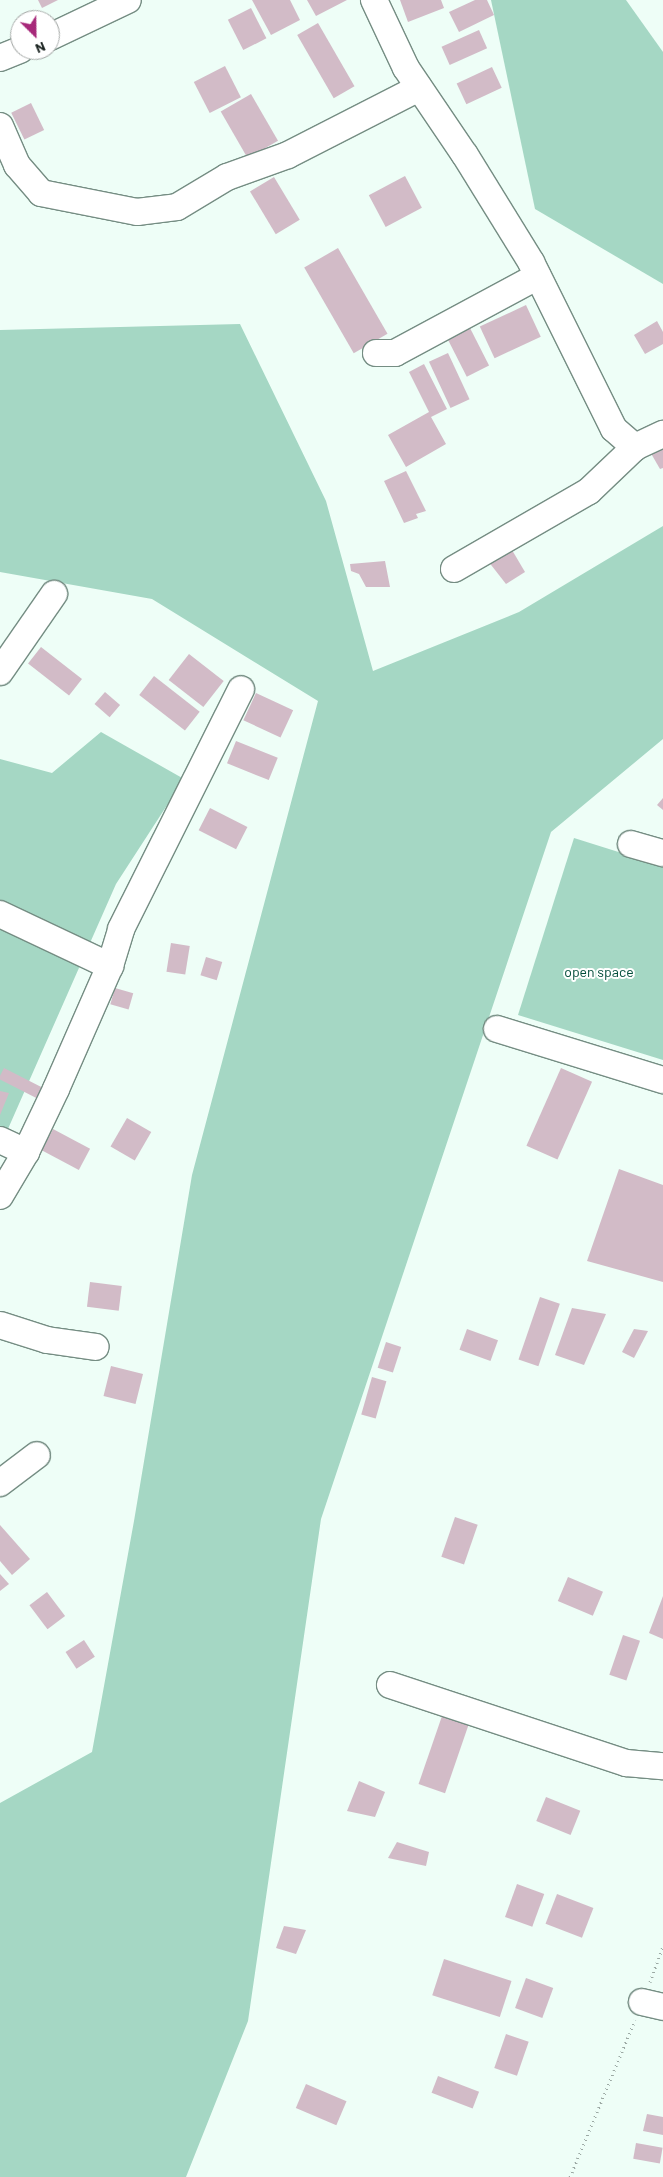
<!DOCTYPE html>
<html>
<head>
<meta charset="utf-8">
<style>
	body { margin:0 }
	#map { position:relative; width:663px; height:2177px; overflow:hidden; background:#eefef7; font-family:Barlow,sans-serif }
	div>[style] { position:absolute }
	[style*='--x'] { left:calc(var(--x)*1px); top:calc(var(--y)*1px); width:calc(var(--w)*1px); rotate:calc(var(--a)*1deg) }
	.green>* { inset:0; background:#a5d7c4 }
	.building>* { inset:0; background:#d2bbc7; transform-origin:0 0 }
	.path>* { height:3px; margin-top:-1.5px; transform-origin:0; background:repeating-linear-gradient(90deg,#9ca9a4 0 1px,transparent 0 5px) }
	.roads { filter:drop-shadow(1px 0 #758d83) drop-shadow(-1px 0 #758d83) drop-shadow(0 1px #758d83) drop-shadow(0 -1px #758d83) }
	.minor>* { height:26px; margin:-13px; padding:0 13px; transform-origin:13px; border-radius:13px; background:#fff }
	span { translate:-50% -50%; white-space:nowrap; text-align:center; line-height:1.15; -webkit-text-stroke:4px #fff; paint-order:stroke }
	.park-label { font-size:14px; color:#004c39 }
	.north { position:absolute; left:10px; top:10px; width:50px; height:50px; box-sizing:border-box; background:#fff; border:1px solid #a3a7a5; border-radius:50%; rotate:157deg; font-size:14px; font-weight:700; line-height:20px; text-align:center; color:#19221f }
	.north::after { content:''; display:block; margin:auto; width:18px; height:22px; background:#a7297a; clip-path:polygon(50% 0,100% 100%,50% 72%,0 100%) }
</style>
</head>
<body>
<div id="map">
	<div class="green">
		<i style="clip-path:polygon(491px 0,626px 0,663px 52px,663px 284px,535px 209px)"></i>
		<i style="clip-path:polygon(240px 324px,326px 501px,373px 671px,519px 612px,663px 526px,663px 739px,551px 832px,321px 1519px,248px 2021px,186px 2177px,0 2177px,0 1803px,92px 1752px,134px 1521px,192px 1175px,318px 701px,152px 599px,0 572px,0 330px)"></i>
		<i style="clip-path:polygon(101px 732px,184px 779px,116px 884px,0 1147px,0 759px,52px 773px)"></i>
		<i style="clip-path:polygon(574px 838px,663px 866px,663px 1060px,518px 1015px)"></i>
	</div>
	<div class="building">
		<i style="clip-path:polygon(38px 0,58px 0,42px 8px)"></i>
		<i style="clip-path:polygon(252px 0,290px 0,300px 20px,271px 35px)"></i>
		<i style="clip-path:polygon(307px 0,347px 0,316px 16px)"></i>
		<i style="clip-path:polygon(400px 0,441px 0,444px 8px,408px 22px)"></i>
		<i style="clip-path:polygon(475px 0,487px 0,494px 15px,459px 32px,449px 12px)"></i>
		<i style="left:251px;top:8px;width:34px;height:26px;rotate:63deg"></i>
		<i style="left:318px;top:23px;width:73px;height:24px;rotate:60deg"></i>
		<i style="left:479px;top:30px;width:20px;height:41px;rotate:66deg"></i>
		<i style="left:225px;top:66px;width:35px;height:35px;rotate:63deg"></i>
		<i style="left:492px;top:67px;width:23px;height:39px;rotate:65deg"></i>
		<i style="left:251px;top:94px;width:54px;height:35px;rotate:60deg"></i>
		<i style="left:31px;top:103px;width:30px;height:22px;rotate:64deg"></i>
		<i style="left:405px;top:176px;width:36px;height:41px;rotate:62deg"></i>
		<i style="left:274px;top:177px;width:50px;height:28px;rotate:59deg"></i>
		<i style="left:338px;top:248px;width:99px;height:39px;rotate:60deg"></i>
		<i style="left:526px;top:305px;width:35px;height:51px;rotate:65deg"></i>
		<i style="clip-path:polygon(657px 321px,663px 332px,663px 344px,645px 354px,634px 335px)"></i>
		<i style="left:470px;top:328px;width:42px;height:25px;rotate:63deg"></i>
		<i style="left:448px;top:353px;width:51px;height:21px;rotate:65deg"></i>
		<i style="clip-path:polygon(424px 364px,447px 409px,431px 417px,446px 444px,406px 467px,388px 435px,429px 412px,409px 372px)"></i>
		<i style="clip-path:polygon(663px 446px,663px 468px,660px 469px,649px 450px)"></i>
		<i style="clip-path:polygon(406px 471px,426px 511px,416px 514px,418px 518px,404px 523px,384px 481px)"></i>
		<i style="clip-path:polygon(512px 550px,525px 572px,506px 584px,488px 561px)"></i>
		<i style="clip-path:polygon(385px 561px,390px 587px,366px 587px,359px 574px,351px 571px,350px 564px)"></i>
		<i style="left:41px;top:647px;width:52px;height:21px;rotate:38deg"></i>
		<i style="left:189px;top:654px;width:44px;height:33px;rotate:38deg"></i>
		<i style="left:154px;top:676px;width:58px;height:24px;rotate:38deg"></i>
		<i style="left:105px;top:692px;width:20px;height:16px;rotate:41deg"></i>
		<i style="left:256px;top:693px;width:41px;height:30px;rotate:25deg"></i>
		<i style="left:236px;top:741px;width:45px;height:24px;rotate:22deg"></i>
		<i style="clip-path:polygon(663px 798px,663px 810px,657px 805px)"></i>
		<i style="left:210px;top:808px;width:42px;height:25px;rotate:27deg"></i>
		<i style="left:171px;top:943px;width:19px;height:29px;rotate:9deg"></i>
		<i style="left:206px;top:957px;width:17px;height:19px;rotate:17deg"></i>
		<i style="left:115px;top:988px;width:19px;height:17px;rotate:16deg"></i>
		<i style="left:4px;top:1068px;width:44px;height:12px;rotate:27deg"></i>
		<i style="left:561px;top:1068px;width:34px;height:85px;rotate:24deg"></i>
		<i style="clip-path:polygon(0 1091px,9px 1093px,0 1115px)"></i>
		<i style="left:127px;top:1118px;width:28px;height:33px;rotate:30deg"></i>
		<i style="left:53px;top:1129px;width:42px;height:24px;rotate:28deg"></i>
		<i style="clip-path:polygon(619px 1169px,663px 1185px,663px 1282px,587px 1261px)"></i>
		<i style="left:90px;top:1282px;width:32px;height:25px;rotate:7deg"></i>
		<i style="left:540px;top:1297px;width:21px;height:66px;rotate:19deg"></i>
		<i style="clip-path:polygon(572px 1308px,606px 1314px,584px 1365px,555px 1355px)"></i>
		<i style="left:467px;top:1329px;width:33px;height:22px;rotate:20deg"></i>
		<i style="clip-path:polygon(634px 1329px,648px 1331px,634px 1358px,622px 1352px)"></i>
		<i style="left:386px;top:1342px;width:16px;height:27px;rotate:18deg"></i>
		<i style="left:111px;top:1366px;width:33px;height:31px;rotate:14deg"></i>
		<i style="left:372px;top:1377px;width:15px;height:39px;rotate:16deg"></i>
		<i style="left:455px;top:1517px;width:24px;height:42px;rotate:19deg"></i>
		<i style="clip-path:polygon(0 1525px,30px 1559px,12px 1575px,0 1561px)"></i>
		<i style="clip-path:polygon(0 1574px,9px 1584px,0 1591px)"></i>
		<i style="left:568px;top:1577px;width:38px;height:26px;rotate:23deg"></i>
		<i style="left:47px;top:1592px;width:30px;height:22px;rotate:53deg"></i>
		<i style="clip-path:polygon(663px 1596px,663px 1639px,649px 1633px)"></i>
		<i style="left:623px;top:1635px;width:18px;height:42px;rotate:19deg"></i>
		<i style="left:84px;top:1640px;width:20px;height:22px;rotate:57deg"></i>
		<i style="left:442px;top:1716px;width:28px;height:72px;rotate:19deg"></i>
		<i style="clip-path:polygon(359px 1781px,385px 1792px,375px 1817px,347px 1811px)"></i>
		<i style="left:546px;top:1797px;width:37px;height:26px;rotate:22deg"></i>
		<i style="clip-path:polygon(397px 1842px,429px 1852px,426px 1866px,388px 1858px)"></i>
		<i style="left:517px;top:1884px;width:29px;height:35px;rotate:20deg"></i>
		<i style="left:557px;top:1894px;width:39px;height:32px;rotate:21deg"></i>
		<i style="clip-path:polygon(284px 1926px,306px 1930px,296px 1954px,276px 1948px)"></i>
		<i style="left:444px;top:1959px;width:71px;height:38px;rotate:18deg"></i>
		<i style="left:526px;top:1978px;width:29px;height:32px;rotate:20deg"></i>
		<i style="left:506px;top:2034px;width:24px;height:36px;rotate:19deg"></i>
		<i style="left:438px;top:2076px;width:44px;height:18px;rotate:21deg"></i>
		<i style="left:306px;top:2084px;width:44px;height:26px;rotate:23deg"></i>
		<i style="clip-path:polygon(647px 2114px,663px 2117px,663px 2135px,643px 2131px)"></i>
		<i style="left:636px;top:2143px;width:27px;height:16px;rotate:10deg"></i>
	</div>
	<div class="path">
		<i style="--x:650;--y:1982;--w:37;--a:-70"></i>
		<i style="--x:570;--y:2177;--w:170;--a:-67.5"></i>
	</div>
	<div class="roads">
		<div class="minor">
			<i style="--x:374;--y:0;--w:75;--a:64.8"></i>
			<i style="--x:406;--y:68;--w:105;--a:55.9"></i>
			<i style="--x:465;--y:155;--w:126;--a:58.3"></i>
			<i style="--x:531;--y:262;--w:186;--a:63.6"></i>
			<i style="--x:614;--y:429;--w:28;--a:41"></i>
			<i style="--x:635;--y:447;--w:31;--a:-25"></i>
			<i style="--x:50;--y:37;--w:86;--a:-25.4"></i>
			<i style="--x:0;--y:58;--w:22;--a:-22"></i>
			<i style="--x:0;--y:126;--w:43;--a:66.4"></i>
			<i style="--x:17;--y:165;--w:37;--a:49"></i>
			<i style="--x:41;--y:193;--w:98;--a:11.2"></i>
			<i style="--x:137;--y:212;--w:40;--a:-7.1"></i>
			<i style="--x:177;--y:207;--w:58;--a:-31"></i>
			<i style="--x:227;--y:177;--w:65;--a:-19.8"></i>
			<i style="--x:288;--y:155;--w:147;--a:-27.1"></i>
			<i style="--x:376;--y:353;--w:19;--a:0"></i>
			<i style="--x:395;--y:353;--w:162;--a:-28.3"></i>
			<i style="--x:454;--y:569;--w:156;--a:-30"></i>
			<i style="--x:589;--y:491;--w:64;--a:-43.7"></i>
			<i style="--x:0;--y:672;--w:95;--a:-55.3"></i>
			<i style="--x:631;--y:844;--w:33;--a:16"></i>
			<i style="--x:0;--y:914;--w:122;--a:25.3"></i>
			<i style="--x:497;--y:1029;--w:174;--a:17.1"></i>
			<i style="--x:0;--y:1140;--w:29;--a:25"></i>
			<i style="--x:0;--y:1196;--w:51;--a:-59.4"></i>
			<i style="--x:26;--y:1152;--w:70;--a:-64.5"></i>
			<i style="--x:56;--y:1089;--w:134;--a:-66.3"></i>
			<i style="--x:110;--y:966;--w:39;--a:-73"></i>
			<i style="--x:121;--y:929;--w:268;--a:-63.4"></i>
			<i style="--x:0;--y:1325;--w:49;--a:17.7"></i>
			<i style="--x:47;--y:1340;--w:49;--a:8.1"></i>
			<i style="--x:0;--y:1483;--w:46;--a:-37.1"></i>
			<i style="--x:390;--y:1685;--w:249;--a:18.3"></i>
			<i style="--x:626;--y:1763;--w:37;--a:5"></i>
			<i style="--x:642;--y:2002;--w:22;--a:13"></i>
		</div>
	</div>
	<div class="park-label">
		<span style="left:599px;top:972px">open space</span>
	</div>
	<div class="north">N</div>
</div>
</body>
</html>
